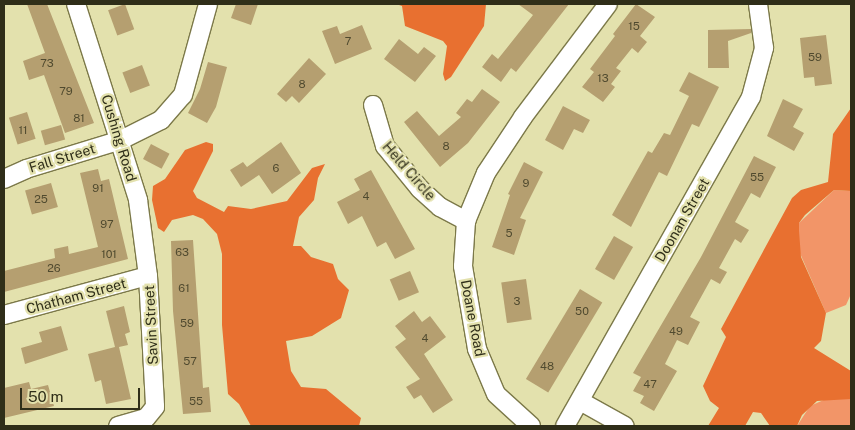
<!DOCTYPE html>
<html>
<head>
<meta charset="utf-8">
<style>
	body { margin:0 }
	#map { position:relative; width:855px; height:430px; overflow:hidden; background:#e3e1ad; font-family:"Public Sans",sans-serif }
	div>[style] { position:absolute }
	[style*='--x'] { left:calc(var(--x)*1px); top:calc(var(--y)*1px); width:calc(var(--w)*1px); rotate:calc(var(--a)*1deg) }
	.green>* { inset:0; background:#f29568 }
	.forest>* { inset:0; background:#e87030 }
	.building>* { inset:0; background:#b59f70; transform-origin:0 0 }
	.roads { filter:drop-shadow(1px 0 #7c7949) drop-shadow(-1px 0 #7c7949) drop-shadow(0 1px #7c7949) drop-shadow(0 -1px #7c7949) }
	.minor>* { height:18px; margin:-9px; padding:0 9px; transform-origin:9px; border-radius:9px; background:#fff }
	span { translate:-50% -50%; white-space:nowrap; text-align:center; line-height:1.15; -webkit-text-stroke:4.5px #e3e1ad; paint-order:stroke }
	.number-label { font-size:11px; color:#504a2f }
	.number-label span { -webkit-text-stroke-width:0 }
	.street-label { font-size:14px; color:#2f2e19 }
	.frame { position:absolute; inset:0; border:5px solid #2f2e19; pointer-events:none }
	.scale { position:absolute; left:20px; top:388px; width:120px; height:22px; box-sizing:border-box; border:2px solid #2f2e19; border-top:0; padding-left:6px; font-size:15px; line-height:18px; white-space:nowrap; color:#2f2e19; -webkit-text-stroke:4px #e3e1ad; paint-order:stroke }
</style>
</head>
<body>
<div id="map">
	<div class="green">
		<i style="clip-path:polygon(834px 190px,851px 191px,851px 294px,846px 305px,826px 313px,799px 251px,799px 223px)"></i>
		<i style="clip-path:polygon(826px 399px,851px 399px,851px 426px,797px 426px,810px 406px)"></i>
	</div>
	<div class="forest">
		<i style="clip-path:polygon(396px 4px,486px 4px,484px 26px,451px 77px,445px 81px,443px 74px,447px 46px,443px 41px,405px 26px,402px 6px)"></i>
		<i style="clip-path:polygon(851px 108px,851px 191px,834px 190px,805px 215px,799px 223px,799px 231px,801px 257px,826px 313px,821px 341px,814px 348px,851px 371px,851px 399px,817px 401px,802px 415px,797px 426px,770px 426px,761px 413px,753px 412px,745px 426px,708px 426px,719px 408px,710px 401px,703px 386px,726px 337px,721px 329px,792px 198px,801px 190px,828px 182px,833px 134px)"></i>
		<i style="clip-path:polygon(206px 142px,213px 144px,213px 151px,193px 191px,197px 198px,224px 212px,228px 206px,251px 209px,287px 201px,312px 168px,325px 164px,318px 178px,314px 200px,299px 217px,293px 246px,301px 246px,311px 257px,333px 264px,338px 279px,349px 290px,341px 318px,312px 336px,286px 341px,291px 371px,301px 387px,326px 389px,361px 418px,359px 426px,251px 426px,239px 404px,228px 394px,222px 325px,222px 254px,217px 234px,203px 219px,193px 215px,172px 220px,164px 232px,158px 228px,152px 200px,153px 186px,165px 179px,185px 150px)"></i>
	</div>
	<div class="building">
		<i style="clip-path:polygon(27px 4px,47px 4px,94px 123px,65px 133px,44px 75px,29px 80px,23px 61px,45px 53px)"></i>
		<i style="left:125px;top:4px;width:27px;height:18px;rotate:70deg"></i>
		<i style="clip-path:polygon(236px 4px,258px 4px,251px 25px,231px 18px)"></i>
		<i style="clip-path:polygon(518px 4px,569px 4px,516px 72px,511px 68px,501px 82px,482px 67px,492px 54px,498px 59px,533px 15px)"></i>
		<i style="clip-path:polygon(636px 4px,655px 17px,640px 36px,647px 42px,638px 53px,632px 48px,616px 68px,621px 71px,611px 84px,615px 87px,603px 102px,582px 87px,594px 72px,590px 69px,615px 36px,613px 34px)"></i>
		<i style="clip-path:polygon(362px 25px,372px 49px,335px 64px,322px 31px,337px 26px,340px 34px)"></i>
		<i style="clip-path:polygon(751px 29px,751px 33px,728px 41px,729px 68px,708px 68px,708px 30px)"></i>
		<i style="clip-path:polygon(826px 35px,832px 84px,815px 86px,814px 77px,804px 78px,800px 38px)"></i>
		<i style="clip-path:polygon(399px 39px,418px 54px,424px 47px,436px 56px,415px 82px,384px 59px)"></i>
		<i style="clip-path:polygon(309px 58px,326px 74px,299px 103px,292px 96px,286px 102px,277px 94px)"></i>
		<i style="clip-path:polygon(208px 62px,227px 67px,216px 107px,207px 123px,188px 113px,200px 89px)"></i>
		<i style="left:142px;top:65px;width:22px;height:21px;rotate:69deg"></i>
		<i style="clip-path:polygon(689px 72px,719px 87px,699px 127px,692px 124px,667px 176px,659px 172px,631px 227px,612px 215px,648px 151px,652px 153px,664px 133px,670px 135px,689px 96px,679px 91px)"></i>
		<i style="clip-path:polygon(482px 89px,500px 102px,468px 143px,440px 167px,404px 122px,417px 111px,439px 136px,461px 117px,456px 113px,467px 99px,472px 102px)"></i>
		<i style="clip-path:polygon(783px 99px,803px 109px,793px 127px,804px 133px,794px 151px,767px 136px)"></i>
		<i style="clip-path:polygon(563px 106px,590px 120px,583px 133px,574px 129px,563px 150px,545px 140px)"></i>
		<i style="left:27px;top:112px;width:28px;height:19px;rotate:72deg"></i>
		<i style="left:61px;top:125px;width:15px;height:21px;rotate:74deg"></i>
		<i style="clip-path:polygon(281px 142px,301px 173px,272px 194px,259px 175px,241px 187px,230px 170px,243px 162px,247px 167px)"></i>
		<i style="left:151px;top:144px;width:21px;height:17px;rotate:28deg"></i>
		<i style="clip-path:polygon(754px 156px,776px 167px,760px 198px,751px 193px,735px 222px,749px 230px,741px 243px,735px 239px,719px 268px,727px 272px,720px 284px,711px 279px,690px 317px,700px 322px,688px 345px,677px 340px,665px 364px,677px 371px,654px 411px,640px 403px,644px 396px,633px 391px,641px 377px,633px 373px,701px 257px)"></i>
		<i style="clip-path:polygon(524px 162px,543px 172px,520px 218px,526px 220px,514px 255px,492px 247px,510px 195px,508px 194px)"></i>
		<i style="clip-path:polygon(98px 169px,101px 181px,109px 179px,128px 259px,4px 292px,4px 271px,55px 258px,54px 249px,68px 246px,69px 254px,98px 247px,80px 173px)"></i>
		<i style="clip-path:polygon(371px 170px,415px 249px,395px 259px,386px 242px,377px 247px,362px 216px,348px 224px,337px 202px,360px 190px,354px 179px)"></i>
		<i style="left:51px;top:183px;width:25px;height:27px;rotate:74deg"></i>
		<i style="left:614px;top:236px;width:22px;height:38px;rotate:30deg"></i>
		<i style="clip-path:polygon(193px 240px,203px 388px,209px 387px,211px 412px,183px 414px,173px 311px,171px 241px)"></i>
		<i style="left:410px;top:271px;width:23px;height:22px;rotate:67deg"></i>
		<i style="left:526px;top:279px;width:41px;height:25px;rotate:82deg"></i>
		<i style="left:580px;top:289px;width:26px;height:105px;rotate:31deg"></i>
		<i style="clip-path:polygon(124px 306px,130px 332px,125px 334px,128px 345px,119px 347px,131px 399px,106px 404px,101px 380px,95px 382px,88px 354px,115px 347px,106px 311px)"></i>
		<i style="clip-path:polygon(414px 311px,422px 322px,430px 316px,446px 337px,424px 354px,453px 400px,433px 413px,421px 395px,414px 399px,406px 387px,420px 379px,395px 347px,406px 339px,395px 326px)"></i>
		<i style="clip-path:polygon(61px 326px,68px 350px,25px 364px,21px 348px,42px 342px,39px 332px)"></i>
		<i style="clip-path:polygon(29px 382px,31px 389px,48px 385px,54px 406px,4px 418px,4px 388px)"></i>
	</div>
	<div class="roads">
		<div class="minor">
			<i style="--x:76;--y:4;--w:206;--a:72.4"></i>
			<i style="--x:138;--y:200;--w:77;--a:82.5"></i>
			<i style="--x:148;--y:276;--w:131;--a:86.9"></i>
			<i style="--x:155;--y:407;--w:14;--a:129"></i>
			<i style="--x:146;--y:418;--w:29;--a:164"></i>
			<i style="--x:373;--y:105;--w:43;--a:73.7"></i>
			<i style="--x:385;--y:146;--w:55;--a:50.9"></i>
			<i style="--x:420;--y:189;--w:27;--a:42"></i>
			<i style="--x:440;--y:207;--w:30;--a:28"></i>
			<i style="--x:4;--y:179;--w:24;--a:-24"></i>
			<i style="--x:26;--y:169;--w:99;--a:-17"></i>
			<i style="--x:121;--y:140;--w:45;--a:-26.6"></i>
			<i style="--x:161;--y:120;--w:33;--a:-49"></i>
			<i style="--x:183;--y:95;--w:94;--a:-74.6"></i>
			<i style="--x:4;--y:315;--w:149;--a:-15.2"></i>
			<i style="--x:580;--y:401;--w:51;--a:29.1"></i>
			<i style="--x:531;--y:426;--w:47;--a:-137.6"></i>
			<i style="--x:496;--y:394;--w:49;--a:-112.9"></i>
			<i style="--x:477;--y:349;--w:84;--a:-99.6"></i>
			<i style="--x:463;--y:266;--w:45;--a:-86.2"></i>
			<i style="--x:466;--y:221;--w:52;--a:-67.4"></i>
			<i style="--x:486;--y:173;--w:67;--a:-56.5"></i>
			<i style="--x:523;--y:117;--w:141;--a:-53"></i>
			<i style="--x:565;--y:426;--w:378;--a:-60.5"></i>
			<i style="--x:751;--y:97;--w:51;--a:-75.1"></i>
			<i style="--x:764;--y:48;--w:44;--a:-97.8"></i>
		</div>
	</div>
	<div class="number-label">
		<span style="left:634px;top:26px">15</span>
		<span style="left:348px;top:41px">7</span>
		<span style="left:815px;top:57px">59</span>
		<span style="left:47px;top:63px">73</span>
		<span style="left:603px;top:78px">13</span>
		<span style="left:302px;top:84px">8</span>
		<span style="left:66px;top:91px">79</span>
		<span style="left:79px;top:118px">81</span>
		<span style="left:23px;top:130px">11</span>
		<span style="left:446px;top:146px">8</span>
		<span style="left:276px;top:168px">6</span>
		<span style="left:757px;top:177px">55</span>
		<span style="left:526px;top:183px">9</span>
		<span style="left:98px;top:188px">91</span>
		<span style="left:366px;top:196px">4</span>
		<span style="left:41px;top:199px">25</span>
		<span style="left:107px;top:224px">97</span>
		<span style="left:509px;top:233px">5</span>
		<span style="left:182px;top:252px">63</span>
		<span style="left:109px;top:254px">101</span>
		<span style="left:54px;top:268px">26</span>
		<span style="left:184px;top:288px">61</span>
		<span style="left:517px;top:301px">3</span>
		<span style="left:582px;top:311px">50</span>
		<span style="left:187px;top:323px">59</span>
		<span style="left:676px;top:331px">49</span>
		<span style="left:425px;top:338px">4</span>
		<span style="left:190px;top:361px">57</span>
		<span style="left:547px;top:366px">48</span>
		<span style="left:650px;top:384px">47</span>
		<span style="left:196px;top:401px">55</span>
	</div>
	<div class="street-label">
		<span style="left:119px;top:138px;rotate:73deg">Cushing Road</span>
		<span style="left:62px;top:158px;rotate:-17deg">Fall Street</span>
		<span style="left:409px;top:171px;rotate:49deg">Held Circle</span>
		<span style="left:682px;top:220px;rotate:-60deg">Doonan Street</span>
		<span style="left:76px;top:296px;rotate:-15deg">Chatham Street</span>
		<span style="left:473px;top:318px;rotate:79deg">Doane Road</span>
		<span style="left:151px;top:325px;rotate:-93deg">Savin Street</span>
	</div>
	<div class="frame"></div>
	<div class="scale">50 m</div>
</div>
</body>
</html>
